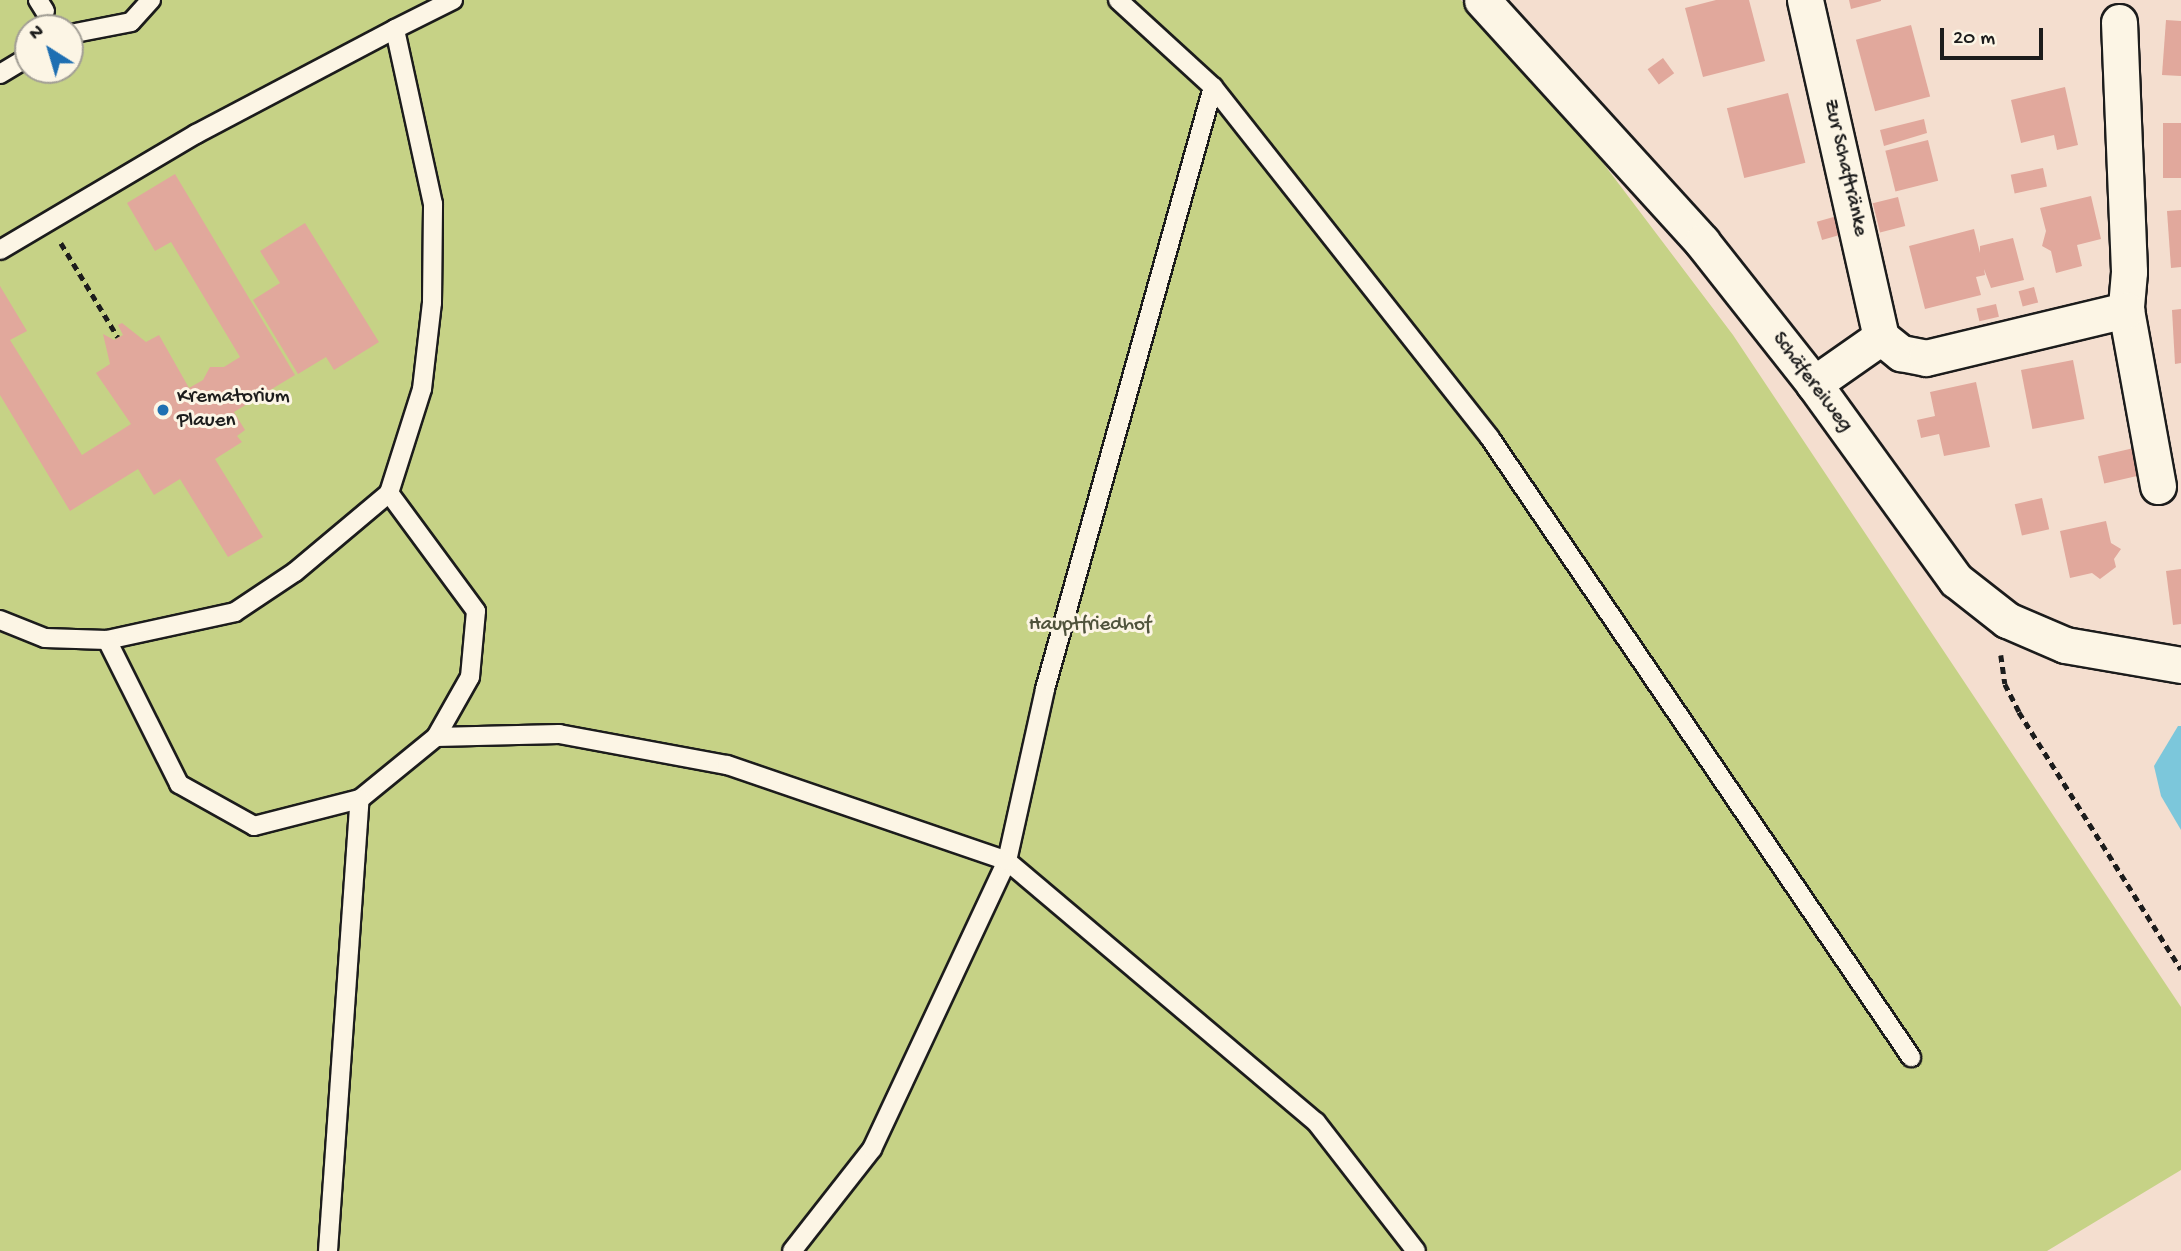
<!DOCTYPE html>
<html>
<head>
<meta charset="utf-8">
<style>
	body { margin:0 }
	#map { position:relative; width:2181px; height:1251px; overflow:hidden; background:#f4decf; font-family:"Gochi Hand",sans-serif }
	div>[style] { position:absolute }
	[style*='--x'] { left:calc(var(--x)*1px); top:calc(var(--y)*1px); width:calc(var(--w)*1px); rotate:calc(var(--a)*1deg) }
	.green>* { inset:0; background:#c6d286 }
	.water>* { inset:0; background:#7cc7db }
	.building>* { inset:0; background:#e1a89c; transform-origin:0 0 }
	.path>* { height:4.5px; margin-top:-2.25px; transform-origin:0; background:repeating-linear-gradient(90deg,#1c1c1c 0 7px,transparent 0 12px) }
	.roads { filter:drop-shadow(2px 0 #1c1c1c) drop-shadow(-2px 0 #1c1c1c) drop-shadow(0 2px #1c1c1c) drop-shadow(0 -2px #1c1c1c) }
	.service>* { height:18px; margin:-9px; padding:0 9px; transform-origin:9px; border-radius:9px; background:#fcf5e5 }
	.minor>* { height:35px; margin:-17.5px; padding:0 17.5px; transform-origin:17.5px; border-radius:17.5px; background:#fcf5e5 }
	.dots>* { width:19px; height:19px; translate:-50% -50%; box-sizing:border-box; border:4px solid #fcf5e5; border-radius:50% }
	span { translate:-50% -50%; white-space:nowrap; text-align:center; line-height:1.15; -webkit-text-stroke:6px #fcf5e5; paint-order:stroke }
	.street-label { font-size:21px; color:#1c1c1c }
	.poi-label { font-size:21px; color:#1c1c1c }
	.left { translate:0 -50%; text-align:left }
	.park-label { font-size:21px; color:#4f533c }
	.north { position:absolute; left:14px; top:14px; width:70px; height:70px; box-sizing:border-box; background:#fcf5e5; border:2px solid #a29e95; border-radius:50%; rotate:323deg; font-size:19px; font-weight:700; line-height:28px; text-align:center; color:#1c1c1c }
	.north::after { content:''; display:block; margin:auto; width:24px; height:32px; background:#1f6fb2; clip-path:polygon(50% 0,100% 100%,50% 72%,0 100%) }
	.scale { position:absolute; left:1940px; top:28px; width:103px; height:32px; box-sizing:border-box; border:4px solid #1c1c1c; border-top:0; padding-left:9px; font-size:21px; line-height:24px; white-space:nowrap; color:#1c1c1c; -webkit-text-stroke:5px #fcf5e5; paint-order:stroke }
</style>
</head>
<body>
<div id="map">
	<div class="green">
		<i style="clip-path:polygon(evenodd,0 0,1461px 0,1563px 110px,1733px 335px,2181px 1007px,2181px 1170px,2047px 1251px,0 1251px,0 0,28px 28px,70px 28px,70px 70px,28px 70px,28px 28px)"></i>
	</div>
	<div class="water">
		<i style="clip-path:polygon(2178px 726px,2181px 726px,2181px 830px,2161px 796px,2154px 766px)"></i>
	</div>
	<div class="building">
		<i style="clip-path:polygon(1716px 0,1749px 0,1765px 61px,1703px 77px,1685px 8px)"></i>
		<i style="clip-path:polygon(1849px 0,1881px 0,1881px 1px,1851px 9px)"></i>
		<i style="clip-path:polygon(2166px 20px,2181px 21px,2181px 76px,2162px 75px)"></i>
		<i style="left:1911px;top:25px;width:74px;height:57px;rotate:75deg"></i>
		<i style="left:1663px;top:58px;width:19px;height:19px;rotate:54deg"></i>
		<i style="clip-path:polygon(2065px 87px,2078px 145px,2057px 150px,2054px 135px,2021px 143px,2011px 100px)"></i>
		<i style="left:1788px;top:93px;width:72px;height:63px;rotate:76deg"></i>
		<i style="clip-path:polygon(1924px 119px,1927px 133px,1884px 146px,1880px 130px)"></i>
		<i style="left:2163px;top:123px;width:18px;height:55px"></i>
		<i style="left:1928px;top:140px;width:42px;height:44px;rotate:76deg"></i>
		<i style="left:2043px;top:168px;width:19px;height:33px;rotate:78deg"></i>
		<i style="clip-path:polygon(175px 174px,295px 375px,234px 412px,245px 430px,237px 436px,242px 442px,215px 459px,263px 537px,228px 557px,180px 479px,154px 495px,138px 469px,70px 511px,0 395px,0 286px,27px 331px,10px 340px,82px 455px,131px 424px,96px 373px,110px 364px,103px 334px,114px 340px,123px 335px,118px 325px,122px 323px,146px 342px,159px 335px,189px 388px,203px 380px,210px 367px,224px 367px,240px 357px,171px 242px,155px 251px,127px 203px)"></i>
		<i style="clip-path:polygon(2091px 196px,2101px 239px,2077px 245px,2082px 266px,2056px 273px,2051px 251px,2042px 246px,2046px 231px,2040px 208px)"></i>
		<i style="left:1898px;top:197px;width:30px;height:26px;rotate:76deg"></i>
		<i style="clip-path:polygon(2181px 210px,2181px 267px,2171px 268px,2167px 211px)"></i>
		<i style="left:1837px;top:216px;width:19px;height:21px;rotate:74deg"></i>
		<i style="clip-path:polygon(305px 223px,379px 342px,334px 370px,326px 357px,298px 374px,253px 300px,280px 283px,260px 251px)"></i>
		<i style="clip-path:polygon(1974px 229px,1980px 253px,1980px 246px,2013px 238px,2024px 280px,1991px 288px,1984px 269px,1985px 275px,1976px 277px,1981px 295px,1925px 309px,1909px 246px)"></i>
		<i style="left:2034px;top:287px;width:16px;height:16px;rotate:75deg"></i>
		<i style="left:1996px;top:304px;width:13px;height:20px;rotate:77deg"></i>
		<i style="clip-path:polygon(2181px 309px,2181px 363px,2175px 364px,2172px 310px)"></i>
		<i style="left:2073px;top:360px;width:60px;height:53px;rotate:79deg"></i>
		<i style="clip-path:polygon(1976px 382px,1990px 447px,1944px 456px,1939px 434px,1921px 438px,1917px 420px,1935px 416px,1930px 392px)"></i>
		<i style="left:2134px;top:448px;width:28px;height:37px;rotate:77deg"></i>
		<i style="left:2042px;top:498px;width:32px;height:28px;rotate:77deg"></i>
		<i style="clip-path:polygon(2106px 521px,2111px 543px,2121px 549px,2114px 559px,2116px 567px,2100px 579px,2092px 573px,2070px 578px,2060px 531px)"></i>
		<i style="clip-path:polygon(2181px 569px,2181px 624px,2173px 625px,2166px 571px)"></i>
	</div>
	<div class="path">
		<i style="--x:61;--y:243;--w:110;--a:58.8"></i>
		<i style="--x:2001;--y:655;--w:29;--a:82"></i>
		<i style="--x:2005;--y:684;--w:31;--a:63"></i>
		<i style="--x:2019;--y:712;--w:304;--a:57.8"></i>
	</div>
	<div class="roads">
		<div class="service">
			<i style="--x:38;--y:0;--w:13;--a:58"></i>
			<i style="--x:1118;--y:0;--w:129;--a:42.5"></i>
			<i style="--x:1213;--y:87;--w:447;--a:51.7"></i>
			<i style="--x:1490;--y:438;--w:749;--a:55.78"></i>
			<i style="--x:70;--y:34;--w:62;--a:-11.1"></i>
			<i style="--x:131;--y:22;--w:30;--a:-48"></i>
			<i style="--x:0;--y:74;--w:33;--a:-31"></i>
			<i style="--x:0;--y:250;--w:228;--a:-30.6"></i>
			<i style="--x:196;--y:134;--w:225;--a:-27.8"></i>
			<i style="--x:0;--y:620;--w:48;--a:21.8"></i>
			<i style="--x:45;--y:638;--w:62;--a:1.8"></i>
			<i style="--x:107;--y:640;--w:131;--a:-12.3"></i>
			<i style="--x:235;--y:612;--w:72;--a:-33.7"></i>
			<i style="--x:295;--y:572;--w:123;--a:-40"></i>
			<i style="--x:389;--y:493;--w:109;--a:-72.4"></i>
			<i style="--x:422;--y:389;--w:87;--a:-83.4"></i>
			<i style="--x:432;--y:303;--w:99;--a:-89.4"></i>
			<i style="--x:433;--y:204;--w:179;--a:-102.3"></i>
			<i style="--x:395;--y:29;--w:65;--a:-26.6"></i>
			<i style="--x:107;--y:640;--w:161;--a:63.4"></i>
			<i style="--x:179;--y:784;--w:86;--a:29.2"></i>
			<i style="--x:254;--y:826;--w:109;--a:-14.3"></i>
			<i style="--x:360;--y:799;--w:98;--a:-39.2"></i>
			<i style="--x:436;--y:737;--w:69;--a:-60.5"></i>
			<i style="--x:470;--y:677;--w:66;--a:-84.8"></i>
			<i style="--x:476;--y:611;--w:147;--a:-126.4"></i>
			<i style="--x:436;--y:737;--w:123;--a:-1.4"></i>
			<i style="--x:559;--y:734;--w:171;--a:10.5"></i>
			<i style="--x:727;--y:765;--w:296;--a:18.9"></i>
			<i style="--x:1007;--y:861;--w:404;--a:40.2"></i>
			<i style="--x:1316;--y:1122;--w:163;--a:52.2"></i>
			<i style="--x:328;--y:1251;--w:453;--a:-86"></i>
			<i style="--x:792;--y:1251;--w:130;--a:-51.9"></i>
			<i style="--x:872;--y:1149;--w:318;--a:-64.9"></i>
			<i style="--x:1007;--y:861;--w:176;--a:-77.5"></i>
			<i style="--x:1045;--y:689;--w:625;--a:-74.41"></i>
		</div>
		<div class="minor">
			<i style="--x:1482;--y:0;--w:327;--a:47.7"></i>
			<i style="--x:1702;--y:242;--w:181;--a:51.7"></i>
			<i style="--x:1814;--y:384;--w:242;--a:54.1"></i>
			<i style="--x:1956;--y:580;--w:65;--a:38.1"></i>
			<i style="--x:2007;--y:620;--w:63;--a:23.3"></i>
			<i style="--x:2065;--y:645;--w:118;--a:9.8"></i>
			<i style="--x:1805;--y:0;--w:345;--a:77.3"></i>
			<i style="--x:1881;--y:337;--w:82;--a:145"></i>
			<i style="--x:2119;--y:22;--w:250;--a:87.7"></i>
			<i style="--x:2129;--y:272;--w:38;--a:95"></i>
			<i style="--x:2126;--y:310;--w:179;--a:79.7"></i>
			<i style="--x:1881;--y:337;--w:26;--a:39"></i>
			<i style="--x:1901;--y:353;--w:25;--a:11"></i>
			<i style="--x:1926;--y:358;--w:206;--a:-13.5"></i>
		</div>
	</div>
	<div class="dots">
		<i style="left:163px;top:410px;background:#1f6fb2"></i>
	</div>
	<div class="street-label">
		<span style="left:1844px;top:168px;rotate:77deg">Zur Schaftränke</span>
		<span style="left:1811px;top:383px;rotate:53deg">Schäfereiweg</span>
	</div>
	<div class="poi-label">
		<span class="left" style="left:177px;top:410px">Krematorium<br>Plauen</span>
	</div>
	<div class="park-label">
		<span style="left:1090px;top:626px">Hauptfriedhof</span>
	</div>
	<div class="north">N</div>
	<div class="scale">20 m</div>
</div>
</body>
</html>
